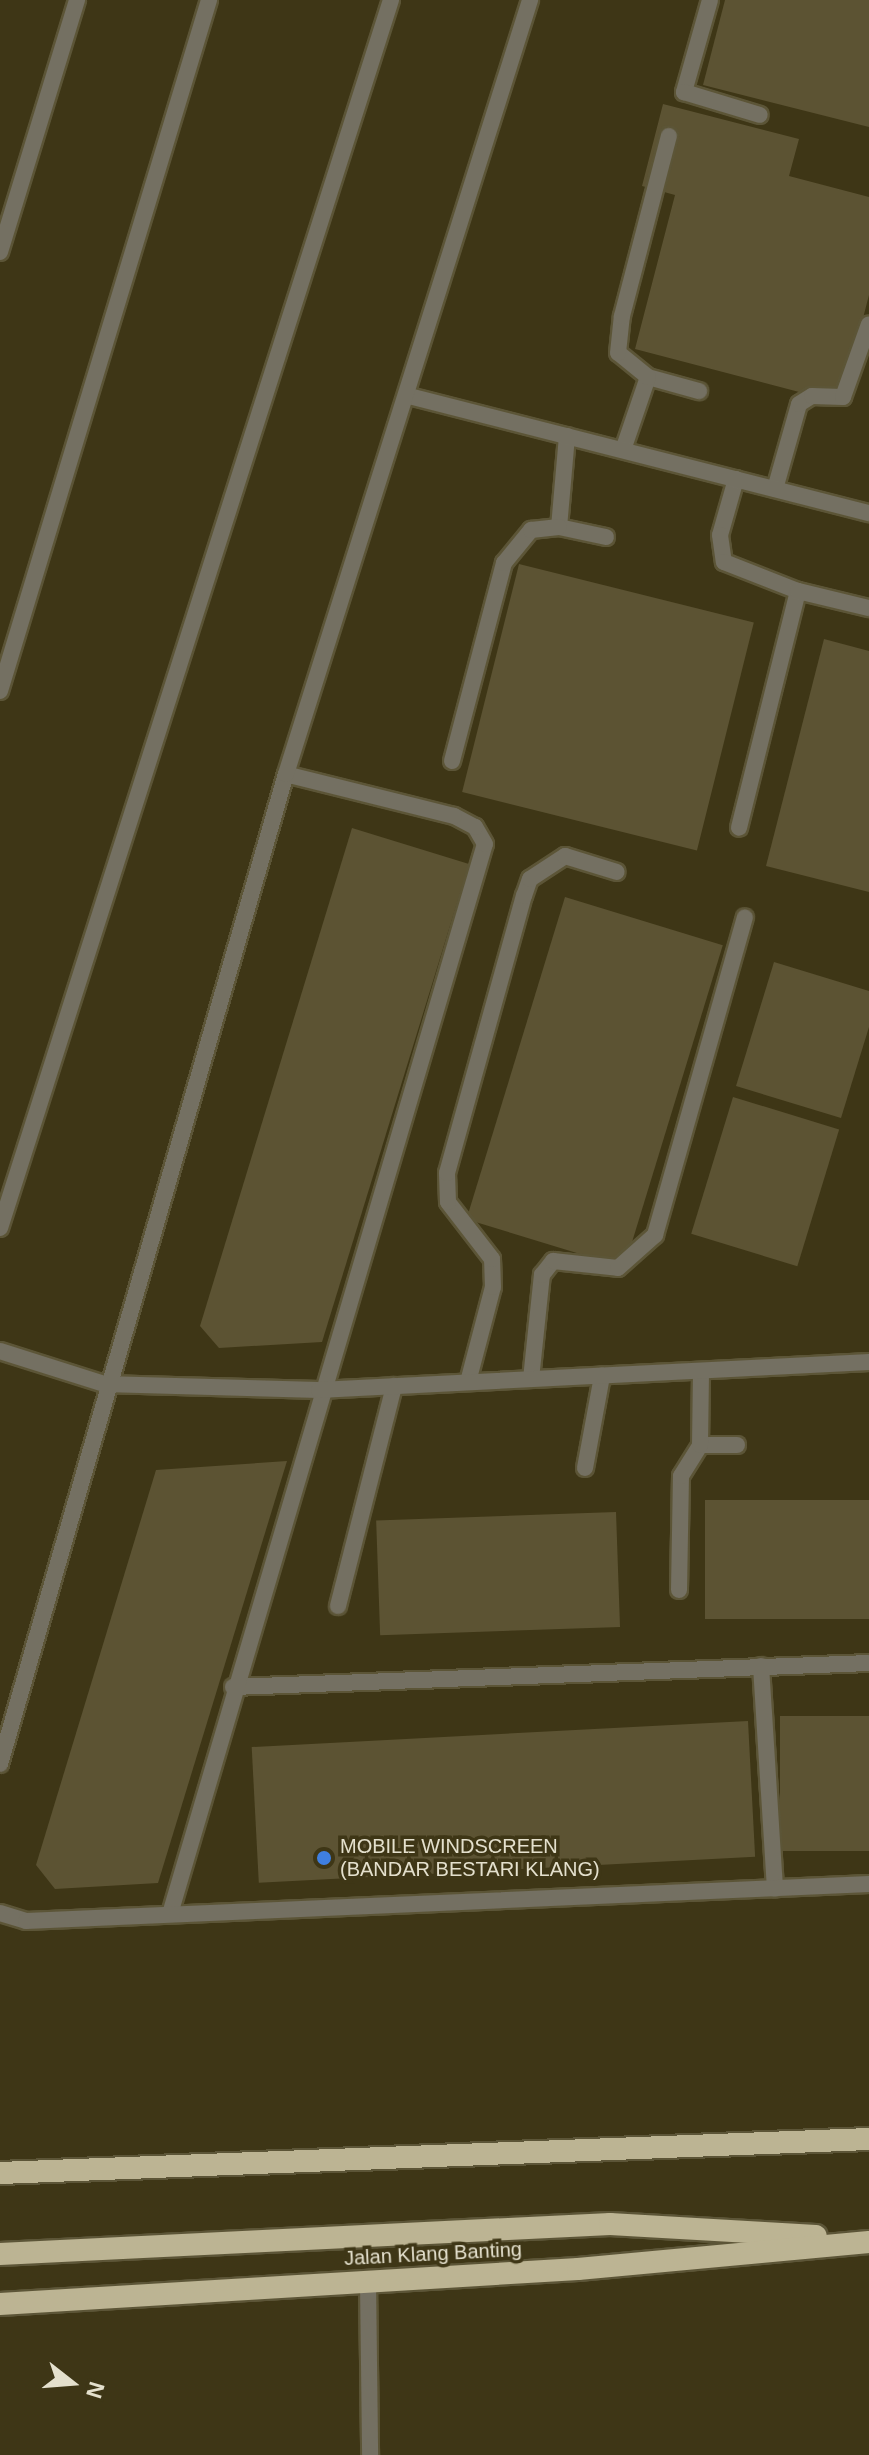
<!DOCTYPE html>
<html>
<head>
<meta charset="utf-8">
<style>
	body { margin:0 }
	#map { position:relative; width:869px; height:2455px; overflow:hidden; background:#3e3616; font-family:Helvetica,sans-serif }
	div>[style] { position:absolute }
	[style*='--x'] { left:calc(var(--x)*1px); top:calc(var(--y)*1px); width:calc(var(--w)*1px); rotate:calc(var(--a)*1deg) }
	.building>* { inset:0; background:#5c5333; transform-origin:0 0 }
	.roads { filter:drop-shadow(2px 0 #5c5537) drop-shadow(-2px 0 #5c5537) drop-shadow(0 2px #5c5537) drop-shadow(0 -2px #5c5537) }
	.service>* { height:16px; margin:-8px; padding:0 8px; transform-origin:8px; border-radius:8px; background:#747062 }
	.minor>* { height:16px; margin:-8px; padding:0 8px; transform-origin:8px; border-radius:8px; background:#747062 }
	.tertiary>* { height:16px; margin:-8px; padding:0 8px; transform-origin:8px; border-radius:8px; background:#747062 }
	.trunk>* { height:22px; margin:-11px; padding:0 11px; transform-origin:11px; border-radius:11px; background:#bcb493 }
	.dots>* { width:22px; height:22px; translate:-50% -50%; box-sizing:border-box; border:4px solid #3e3616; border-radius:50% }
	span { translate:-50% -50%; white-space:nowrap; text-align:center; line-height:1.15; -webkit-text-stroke:7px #3e3616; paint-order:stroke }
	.poi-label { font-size:20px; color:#e4e0cd }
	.left { translate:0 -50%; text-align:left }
	.street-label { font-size:20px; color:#e4e0cd }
	.north { position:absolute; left:32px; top:2343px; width:80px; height:80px; -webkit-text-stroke:6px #3e3616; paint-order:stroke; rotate:107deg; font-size:22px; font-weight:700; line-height:32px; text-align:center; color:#e4e0cd }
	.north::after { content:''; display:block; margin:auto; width:28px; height:36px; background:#e4e0cd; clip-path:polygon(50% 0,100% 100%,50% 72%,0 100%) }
</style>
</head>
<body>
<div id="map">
	<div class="building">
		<i style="clip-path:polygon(725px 0,869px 0,869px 127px,703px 85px)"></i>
		<i style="clip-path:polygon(663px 104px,799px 139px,789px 176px,869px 197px,869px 295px,841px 403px,635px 349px,675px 195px,642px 186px)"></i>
		<i style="left:519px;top:564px;width:242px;height:235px;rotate:14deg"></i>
		<i style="clip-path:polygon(824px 639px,869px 651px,869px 892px,766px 866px)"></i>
		<i style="clip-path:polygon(352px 828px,469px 864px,322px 1342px,219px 1348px,200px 1326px)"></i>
		<i style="left:565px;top:897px;width:165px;height:337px;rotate:17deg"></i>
		<i style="clip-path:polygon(774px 962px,869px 991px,869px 1027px,841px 1118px,736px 1086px)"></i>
		<i style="left:733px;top:1097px;width:111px;height:143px;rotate:17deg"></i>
		<i style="clip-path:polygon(287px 1461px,158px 1883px,55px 1889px,36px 1865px,156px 1470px)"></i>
		<i style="left:869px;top:1500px;width:119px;height:164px;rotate:90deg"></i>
		<i style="left:616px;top:1512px;width:115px;height:240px;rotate:88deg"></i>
		<i style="left:869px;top:1716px;width:135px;height:89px;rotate:90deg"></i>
		<i style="left:748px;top:1721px;width:136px;height:497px;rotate:87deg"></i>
	</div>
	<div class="roads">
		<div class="service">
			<i style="--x:710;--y:0;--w:96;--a:105.8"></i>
			<i style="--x:684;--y:92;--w:79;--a:16.8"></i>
			<i style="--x:648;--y:377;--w:53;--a:15.4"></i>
			<i style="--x:567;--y:436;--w:91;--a:95"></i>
			<i style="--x:559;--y:527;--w:48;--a:12"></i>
			<i style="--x:623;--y:450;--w:77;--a:-71.1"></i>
			<i style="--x:648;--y:377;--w:38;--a:-141"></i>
			<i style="--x:618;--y:353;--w:37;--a:-84"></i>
			<i style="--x:622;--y:316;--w:186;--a:-75.4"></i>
			<i style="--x:736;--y:479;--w:58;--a:105.9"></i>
			<i style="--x:720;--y:535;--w:27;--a:82"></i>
			<i style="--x:724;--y:562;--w:79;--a:21.4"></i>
			<i style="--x:798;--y:591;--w:244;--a:104"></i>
			<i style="--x:775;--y:489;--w:88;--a:-74.2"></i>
			<i style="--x:799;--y:404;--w:15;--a:-32"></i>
			<i style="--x:812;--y:396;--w:31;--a:2"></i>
			<i style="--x:843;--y:397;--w:77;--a:-70.4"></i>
			<i style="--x:798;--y:591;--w:73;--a:13.5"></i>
			<i style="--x:452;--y:761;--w:205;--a:-75.3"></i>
			<i style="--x:504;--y:563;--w:43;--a:-50.7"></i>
			<i style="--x:531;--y:530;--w:28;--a:-6"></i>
			<i style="--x:531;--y:1379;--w:105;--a:-84"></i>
			<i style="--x:542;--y:1275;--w:18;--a:-52"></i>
			<i style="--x:553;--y:1261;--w:65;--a:6.1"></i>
			<i style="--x:618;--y:1268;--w:50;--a:-41.7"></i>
			<i style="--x:655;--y:1235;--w:330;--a:-74.2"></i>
			<i style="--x:468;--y:1382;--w:98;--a:-75.3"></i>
			<i style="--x:493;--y:1287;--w:28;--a:-92"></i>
			<i style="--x:492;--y:1259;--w:72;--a:-127.7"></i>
			<i style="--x:448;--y:1202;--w:29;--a:-92"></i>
			<i style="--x:447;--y:1173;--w:288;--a:-74.5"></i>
			<i style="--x:524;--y:896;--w:18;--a:-71"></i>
			<i style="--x:530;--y:879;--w:42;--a:-33.3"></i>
			<i style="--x:565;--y:856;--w:54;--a:17.1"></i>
			<i style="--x:700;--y:1445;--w:37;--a:0"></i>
			<i style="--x:585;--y:1468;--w:94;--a:-79.5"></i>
			<i style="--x:679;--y:1590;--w:114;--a:-89"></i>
			<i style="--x:681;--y:1476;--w:36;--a:-58"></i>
			<i style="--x:700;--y:1445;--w:74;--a:-89.2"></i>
			<i style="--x:338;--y:1606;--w:227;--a:-75.7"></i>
			<i style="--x:761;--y:1666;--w:223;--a:86.4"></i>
			<i style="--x:233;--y:1687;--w:636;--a:-2.16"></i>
			<i style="--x:170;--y:1914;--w:1115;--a:-73.6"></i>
			<i style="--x:485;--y:844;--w:20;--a:-120"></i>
			<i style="--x:475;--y:827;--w:24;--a:-152"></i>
			<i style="--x:454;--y:816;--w:173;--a:-166"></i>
			<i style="--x:368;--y:2281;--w:174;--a:89.3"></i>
		</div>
		<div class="minor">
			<i style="--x:0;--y:252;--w:264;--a:-73"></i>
			<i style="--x:409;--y:396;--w:475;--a:14.3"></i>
			<i style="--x:0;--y:1351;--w:109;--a:17.6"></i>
			<i style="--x:104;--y:1384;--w:215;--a:1.6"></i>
			<i style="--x:319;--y:1390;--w:551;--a:-2.91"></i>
			<i style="--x:0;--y:1764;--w:1030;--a:-73.89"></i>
			<i style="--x:286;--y:774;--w:812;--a:-72.5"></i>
			<i style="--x:0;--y:1913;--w:27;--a:17"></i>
			<i style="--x:26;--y:1921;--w:844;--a:-2.51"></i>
		</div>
		<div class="tertiary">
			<i style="--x:0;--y:691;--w:722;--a:-73.17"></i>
			<i style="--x:0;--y:1228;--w:1289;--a:-72.34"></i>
		</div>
		<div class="trunk">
			<i style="--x:0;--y:2173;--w:870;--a:-2.24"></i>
			<i style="--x:0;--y:2254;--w:611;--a:-2.82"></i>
			<i style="--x:610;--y:2224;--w:206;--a:3.3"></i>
			<i style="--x:0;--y:2304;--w:579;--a:-3.47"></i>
			<i style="--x:578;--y:2269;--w:292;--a:-5.3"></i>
		</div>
	</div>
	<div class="dots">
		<i style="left:324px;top:1858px;background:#3f7fe0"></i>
	</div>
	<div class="poi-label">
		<span class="left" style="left:340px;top:1858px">MOBILE WINDSCREEN<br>(BANDAR BESTARI KLANG)</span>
	</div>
	<div class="street-label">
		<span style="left:433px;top:2254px;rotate:-3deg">Jalan Klang Banting</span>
	</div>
	<div class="north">N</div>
</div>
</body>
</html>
